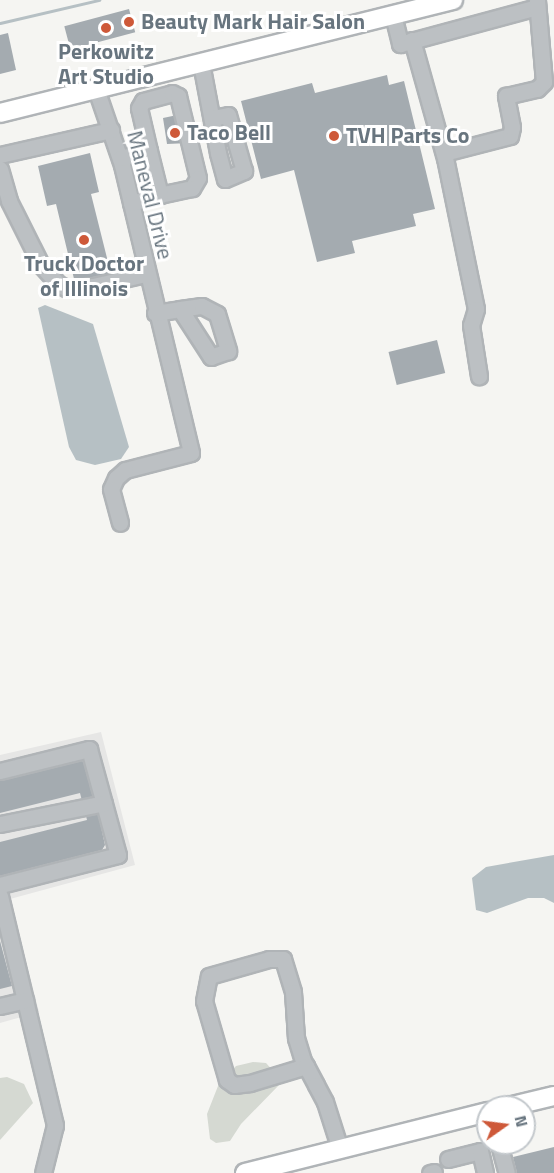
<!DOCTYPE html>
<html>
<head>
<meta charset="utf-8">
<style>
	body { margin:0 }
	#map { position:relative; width:554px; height:1173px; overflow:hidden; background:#f5f5f2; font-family:"Titillium Web",sans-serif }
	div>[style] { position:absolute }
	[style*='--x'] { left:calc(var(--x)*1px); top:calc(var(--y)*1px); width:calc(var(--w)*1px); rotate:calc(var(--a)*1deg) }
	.built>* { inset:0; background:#e6e6e5 }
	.green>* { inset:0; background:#d5d9d2 }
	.water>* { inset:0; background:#b6c0c4 }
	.stream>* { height:3px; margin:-1.5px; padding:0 1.5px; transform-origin:1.5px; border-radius:1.5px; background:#b6c0c4 }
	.building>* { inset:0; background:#a4abb0; transform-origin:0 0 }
	.roads { filter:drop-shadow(2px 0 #b0b4b7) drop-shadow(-2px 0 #b0b4b7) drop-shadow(0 2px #b0b4b7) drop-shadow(0 -2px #b0b4b7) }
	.minor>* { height:15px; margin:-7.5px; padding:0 7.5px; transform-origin:7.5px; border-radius:7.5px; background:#bcc0c3 }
	.major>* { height:18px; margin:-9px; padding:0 9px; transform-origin:9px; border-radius:9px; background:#fff }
	.dots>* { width:16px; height:16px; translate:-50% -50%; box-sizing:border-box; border:3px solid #fff; border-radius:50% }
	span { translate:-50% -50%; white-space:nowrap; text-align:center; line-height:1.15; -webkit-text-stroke:6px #fff; paint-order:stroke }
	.poi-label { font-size:22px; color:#68757f; font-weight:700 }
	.left { translate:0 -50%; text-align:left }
	.street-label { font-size:22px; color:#68757f }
	.north { position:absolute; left:476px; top:1095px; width:60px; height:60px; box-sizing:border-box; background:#fff; border:2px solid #c3c8cc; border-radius:50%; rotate:76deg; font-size:16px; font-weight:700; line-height:24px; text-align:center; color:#68757f }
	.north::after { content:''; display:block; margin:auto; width:21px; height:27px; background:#ce5939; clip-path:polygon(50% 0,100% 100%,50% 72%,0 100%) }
</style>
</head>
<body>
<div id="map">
	<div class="built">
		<i style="clip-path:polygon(101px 732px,135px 865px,10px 899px,39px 1012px,0 1023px,0 755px)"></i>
	</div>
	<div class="green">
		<i style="clip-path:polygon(253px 1062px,266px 1063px,277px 1075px,279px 1085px,241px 1124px,230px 1141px,216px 1143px,210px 1139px,207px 1114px,218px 1086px,236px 1066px)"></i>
		<i style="clip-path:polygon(7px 1077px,24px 1084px,33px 1103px,0 1140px,0 1078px)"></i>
	</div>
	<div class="water">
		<i style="clip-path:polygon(45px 305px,93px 324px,129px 447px,121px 459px,95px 465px,76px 460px,69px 447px,38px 308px)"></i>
		<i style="clip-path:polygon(554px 855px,554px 903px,544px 898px,528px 898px,487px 913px,476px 910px,472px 878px,486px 867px)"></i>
	</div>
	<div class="stream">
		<i style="--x:0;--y:23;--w:102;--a:-13.1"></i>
	</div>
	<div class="building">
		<i style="left:129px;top:9px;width:24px;height:67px;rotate:75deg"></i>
		<i style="clip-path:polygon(8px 33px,16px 70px,0 74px,0 35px)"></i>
		<i style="clip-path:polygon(387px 75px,389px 85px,404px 81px,435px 209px,413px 214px,416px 226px,352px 241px,355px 253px,317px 262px,294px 170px,261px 179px,241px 101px,312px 83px,315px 93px)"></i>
		<i style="clip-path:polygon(182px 114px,189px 143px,167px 144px,163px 118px)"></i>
		<i style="clip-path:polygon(90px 153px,99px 192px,91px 194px,111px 274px,75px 283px,56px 204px,47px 206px,38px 166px)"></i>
		<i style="left:437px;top:340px;width:34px;height:50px;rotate:76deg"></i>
		<i style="clip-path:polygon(79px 759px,85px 763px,94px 798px,82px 801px,80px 793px,0 813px,0 778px)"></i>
		<i style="clip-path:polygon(97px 809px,105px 845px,102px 850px,0 876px,0 842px,87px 820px,85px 812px)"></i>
		<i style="clip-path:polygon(0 941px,12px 986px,0 989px)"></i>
		<i style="clip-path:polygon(554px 1147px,554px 1173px,517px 1173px,513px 1157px)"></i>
	</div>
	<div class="roads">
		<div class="minor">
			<i style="--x:393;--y:15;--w:30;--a:76"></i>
			<i style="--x:400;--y:44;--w:142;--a:-15.1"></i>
			<i style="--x:412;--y:40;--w:123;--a:74.4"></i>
			<i style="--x:445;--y:158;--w:154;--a:78.4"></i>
			<i style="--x:476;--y:309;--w:17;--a:107"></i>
			<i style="--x:471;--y:325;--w:52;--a:81.1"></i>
			<i style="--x:201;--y:63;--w:92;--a:79.3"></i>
			<i style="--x:218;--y:153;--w:27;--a:75"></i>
			<i style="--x:225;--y:179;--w:21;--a:-23"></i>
			<i style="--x:244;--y:171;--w:58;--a:-105.9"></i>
			<i style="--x:228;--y:115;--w:16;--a:169"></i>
			<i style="--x:96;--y:89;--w:80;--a:71.1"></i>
			<i style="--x:122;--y:165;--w:296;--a:76.5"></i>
			<i style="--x:191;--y:453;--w:68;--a:165.6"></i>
			<i style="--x:125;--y:470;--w:12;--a:138"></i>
			<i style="--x:116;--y:478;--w:12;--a:114"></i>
			<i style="--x:111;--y:489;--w:35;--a:75"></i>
			<i style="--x:444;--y:153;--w:68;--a:-14.4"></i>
			<i style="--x:510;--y:136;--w:9;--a:-77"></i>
			<i style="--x:512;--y:127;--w:32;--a:-101"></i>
			<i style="--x:506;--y:96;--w:32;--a:-13"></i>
			<i style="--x:537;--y:89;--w:10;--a:-45"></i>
			<i style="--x:544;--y:82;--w:82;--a:-94.9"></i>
			<i style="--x:0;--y:155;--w:114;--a:-12.7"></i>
			<i style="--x:120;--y:158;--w:30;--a:-14"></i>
			<i style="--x:149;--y:151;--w:44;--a:-103.1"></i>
			<i style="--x:139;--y:108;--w:8;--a:-60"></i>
			<i style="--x:143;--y:101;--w:30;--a:-15"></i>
			<i style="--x:172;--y:93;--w:7;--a:27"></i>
			<i style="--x:178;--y:96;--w:84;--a:76.3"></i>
			<i style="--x:198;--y:178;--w:12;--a:121"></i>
			<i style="--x:192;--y:188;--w:33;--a:168"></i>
			<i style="--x:0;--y:169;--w:33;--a:74"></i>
			<i style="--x:9;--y:201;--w:72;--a:63.4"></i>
			<i style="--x:41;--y:265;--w:25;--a:48"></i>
			<i style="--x:58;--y:284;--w:11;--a:27"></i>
			<i style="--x:68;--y:289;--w:25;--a:-7"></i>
			<i style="--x:93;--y:286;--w:54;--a:-12.8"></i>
			<i style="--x:131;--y:203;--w:30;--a:-15"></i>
			<i style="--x:160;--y:195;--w:45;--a:-104"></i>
			<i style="--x:155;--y:313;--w:25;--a:-9"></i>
			<i style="--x:180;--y:309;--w:22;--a:-8"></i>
			<i style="--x:202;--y:306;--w:17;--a:28"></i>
			<i style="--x:217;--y:314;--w:39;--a:73"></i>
			<i style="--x:228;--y:351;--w:18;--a:161"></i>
			<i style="--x:211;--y:357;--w:57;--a:-122.9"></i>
			<i style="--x:0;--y:771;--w:92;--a:-13.9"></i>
			<i style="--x:89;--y:749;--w:110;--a:74.7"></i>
			<i style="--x:118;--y:855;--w:122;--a:165.7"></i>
			<i style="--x:0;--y:824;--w:106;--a:-11.4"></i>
			<i style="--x:0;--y:896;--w:236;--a:76.5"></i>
			<i style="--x:55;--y:1125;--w:49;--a:104"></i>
			<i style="--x:0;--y:1006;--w:26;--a:-13"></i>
			<i style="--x:306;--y:1066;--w:59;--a:163.1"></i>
			<i style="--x:250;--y:1083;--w:16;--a:173"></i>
			<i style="--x:234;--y:1085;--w:9;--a:-144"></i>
			<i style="--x:227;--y:1080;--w:82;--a:-106.2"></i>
			<i style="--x:204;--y:1001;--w:25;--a:-79"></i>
			<i style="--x:209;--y:976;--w:62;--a:-15.8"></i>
			<i style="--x:269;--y:959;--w:14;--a:0"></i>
			<i style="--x:283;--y:959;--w:34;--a:73"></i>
			<i style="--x:293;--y:992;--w:46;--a:86.3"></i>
			<i style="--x:296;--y:1038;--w:24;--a:73"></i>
			<i style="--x:303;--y:1061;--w:6;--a:59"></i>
			<i style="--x:306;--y:1066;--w:21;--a:62"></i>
			<i style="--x:316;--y:1085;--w:19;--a:62"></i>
			<i style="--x:325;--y:1102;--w:49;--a:72.3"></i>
			<i style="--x:499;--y:1144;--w:30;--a:75"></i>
			<i style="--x:448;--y:1159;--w:33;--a:-14"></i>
			<i style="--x:480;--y:1151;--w:23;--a:77"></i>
			<i style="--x:430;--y:1173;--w:4;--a:-14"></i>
		</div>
		<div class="major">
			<i style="--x:0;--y:113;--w:467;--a:-14"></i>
			<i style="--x:508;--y:1107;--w:47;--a:-13.4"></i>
			<i style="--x:245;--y:1173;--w:251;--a:-14.1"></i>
		</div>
	</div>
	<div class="dots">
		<i style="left:129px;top:22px;background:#ce5939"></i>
		<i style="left:106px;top:28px;background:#ce5939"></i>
		<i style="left:175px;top:133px;background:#ce5939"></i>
		<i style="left:334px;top:136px;background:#ce5939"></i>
		<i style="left:84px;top:240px;background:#ce5939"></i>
	</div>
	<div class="poi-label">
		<span class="left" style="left:141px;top:22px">Beauty Mark Hair Salon</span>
		<span style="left:106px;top:64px">Perkowitz<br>Art Studio</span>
		<span class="left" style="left:187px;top:133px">Taco Bell</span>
		<span class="left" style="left:346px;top:136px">TVH Parts Co</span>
		<span style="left:84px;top:276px">Truck Doctor<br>of Illinois</span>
	</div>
	<div class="street-label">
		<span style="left:150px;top:195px;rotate:76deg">Maneval Drive</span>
	</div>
	<div class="north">N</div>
</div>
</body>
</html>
